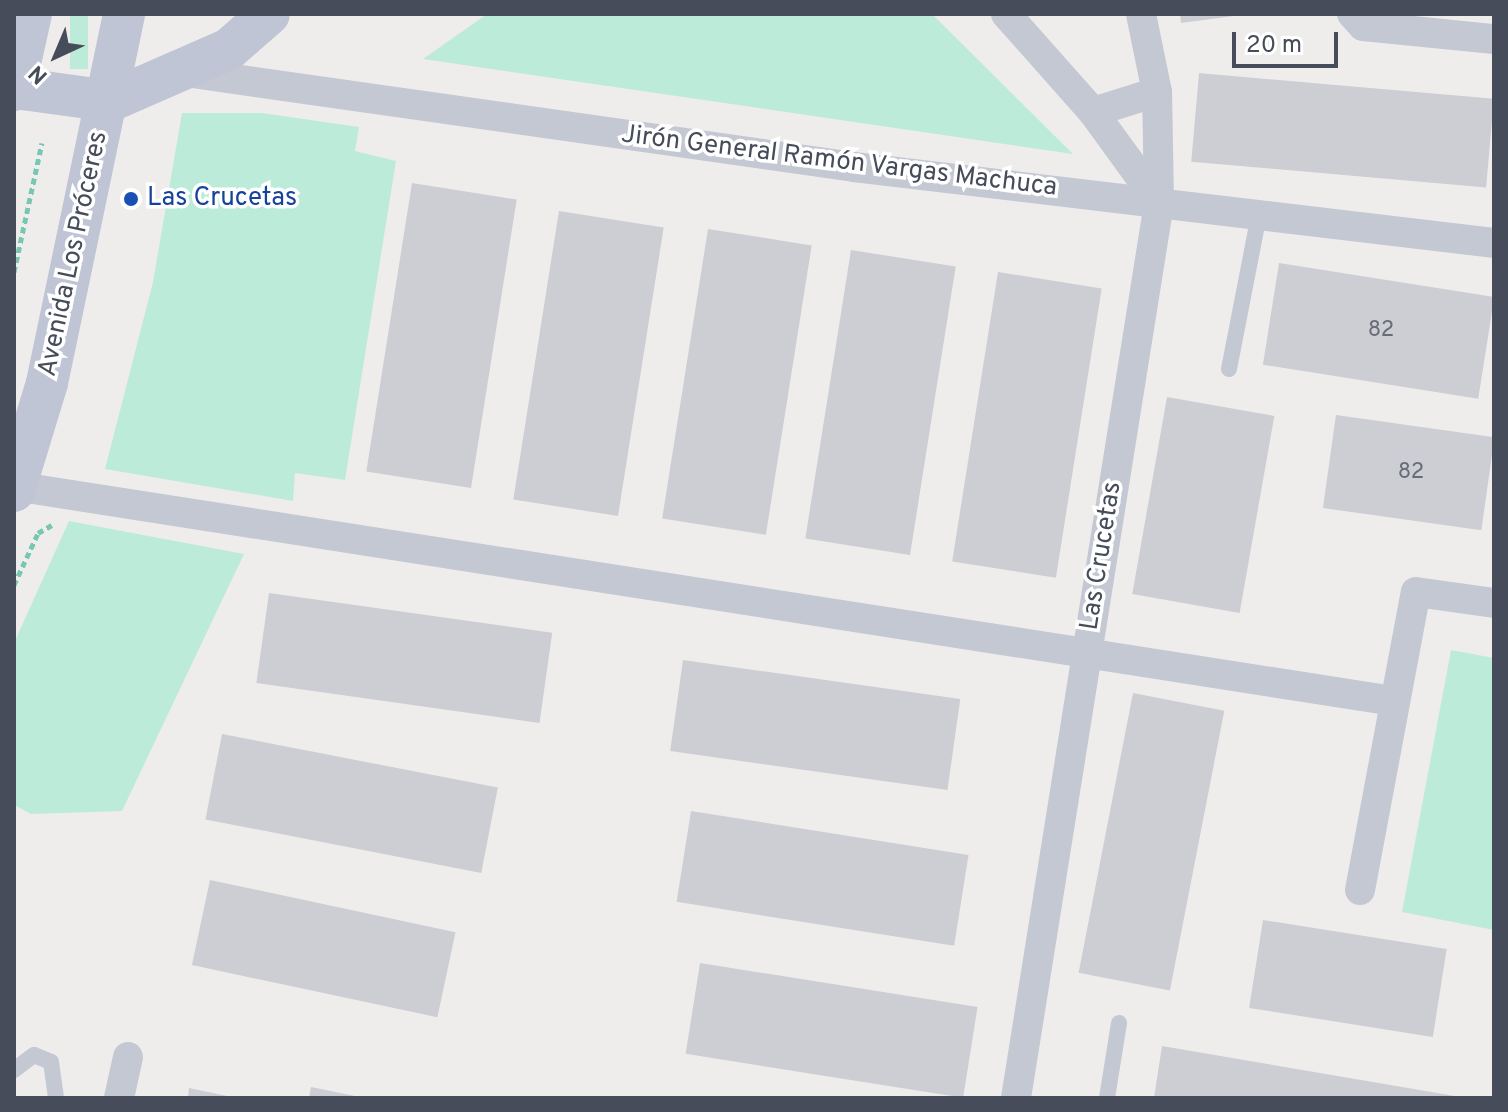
<!DOCTYPE html>
<html>
<head>
<meta charset="utf-8">
<style>
	body { margin:0 }
	#map { position:relative; width:1508px; height:1112px; overflow:hidden; background:#efedec; font-family:Overpass,sans-serif }
	div>[style] { position:absolute }
	[style*='--x'] { left:calc(var(--x)*1px); top:calc(var(--y)*1px); width:calc(var(--w)*1px); rotate:calc(var(--a)*1deg) }
	.green>* { inset:0; background:#bcebd9; transform-origin:0 0 }
	.building>* { inset:0; background:#cdcdd4; transform-origin:0 0 }
	.path>* { height:5px; margin-top:-2.5px; transform-origin:0; background:repeating-linear-gradient(90deg,#77c7b2 0 6px,transparent 0 10px) }
	.lane>* { height:16px; margin:-8px; padding:0 8px; transform-origin:8px; border-radius:8px; background:#c3c8d3 }
	.street>* { height:30px; margin:-15px; padding:0 15px; transform-origin:15px; border-radius:15px; background:#c3c8d3 }
	.secondary>* { height:42px; margin:-21px; padding:0 21px; transform-origin:21px; border-radius:21px; background:#c0c5d5 }
	.dots>* { width:22px; height:22px; translate:-50% -50%; box-sizing:border-box; border:4px solid #fff; border-radius:50% }
	span { translate:-50% -50%; white-space:nowrap; text-align:center; line-height:1.15; -webkit-text-stroke:7px #fff; paint-order:stroke }
	.number-label { font-size:22px; color:#686c78 }
	.number-label span { -webkit-text-stroke-width:0 }
	.street-label { font-size:26px; color:#464c59 }
	.transit-label { font-size:26px; color:#164399 }
	.left { translate:0 -50%; text-align:left }
	.frame { position:absolute; inset:0; border:16px solid #464c59; pointer-events:none }
	.north { position:absolute; left:16px; top:16px; width:80px; height:80px; -webkit-text-stroke:6px #fff; paint-order:stroke; rotate:224deg; font-size:22px; font-weight:700; line-height:32px; text-align:center; color:#464c59 }
	.north::after { content:''; display:block; margin:auto; width:28px; height:36px; background:#464c59; clip-path:polygon(50% 0,100% 100%,50% 72%,0 100%) }
	.scale { position:absolute; left:1232px; top:32px; width:106px; height:36px; box-sizing:border-box; border:4px solid #464c59; border-top:0; padding-left:10px; font-size:24px; line-height:28px; white-space:nowrap; color:#464c59; -webkit-text-stroke:6px #fff; paint-order:stroke }
</style>
</head>
<body>
<div id="map">
	<div class="green">
		<i style="left:70px;top:14px;width:18px;height:55px"></i>
		<i style="clip-path:polygon(487px 14px,932px 14px,1073px 154px,423px 59px)"></i>
		<i style="clip-path:polygon(182px 113px,262px 113px,359px 127px,355px 151px,396px 161px,345px 480px,295px 473px,293px 501px,105px 469px,153px 282px)"></i>
		<i style="clip-path:polygon(69px 521px,244px 554px,122px 811px,31px 814px,14px 805px,14px 643px)"></i>
		<i style="clip-path:polygon(1451px 650px,1494px 658px,1494px 930px,1402px 912px)"></i>
	</div>
	<div class="building">
		<i style="clip-path:polygon(1180px 14px,1234px 14px,1234px 16px,1181px 23px)"></i>
		<i style="left:1199px;top:73px;width:296px;height:89px;rotate:5deg"></i>
		<i style="left:412px;top:183px;width:106px;height:292px;rotate:9deg"></i>
		<i style="left:559px;top:211px;width:106px;height:292px;rotate:9deg"></i>
		<i style="left:708px;top:229px;width:105px;height:293px;rotate:9deg"></i>
		<i style="left:851px;top:250px;width:106px;height:292px;rotate:9deg"></i>
		<i style="left:1279px;top:263px;width:218px;height:103px;rotate:9deg"></i>
		<i style="left:998px;top:272px;width:105px;height:293px;rotate:9deg"></i>
		<i style="left:1167px;top:397px;width:109px;height:200px;rotate:10deg"></i>
		<i style="left:1336px;top:415px;width:160px;height:94px;rotate:8deg"></i>
		<i style="left:269px;top:593px;width:286px;height:91px;rotate:8deg"></i>
		<i style="left:683px;top:660px;width:280px;height:92px;rotate:8deg"></i>
		<i style="left:1133px;top:693px;width:93px;height:285px;rotate:11deg"></i>
		<i style="left:222px;top:734px;width:281px;height:87px;rotate:11deg"></i>
		<i style="left:691px;top:811px;width:281px;height:92px;rotate:9deg"></i>
		<i style="left:210px;top:880px;width:251px;height:87px;rotate:12deg"></i>
		<i style="left:1263px;top:920px;width:186px;height:89px;rotate:9deg"></i>
		<i style="left:700px;top:963px;width:281px;height:92px;rotate:9deg"></i>
		<i style="clip-path:polygon(1162px 1046px,1455px 1096px,1455px 1098px,1154px 1098px)"></i>
		<i style="clip-path:polygon(311px 1087px,360px 1097px,359px 1098px,309px 1098px)"></i>
		<i style="clip-path:polygon(189px 1088px,232px 1097px,232px 1098px,188px 1098px)"></i>
	</div>
	<div class="path">
		<i style="--x:14;--y:272;--w:132;--a:-77.8"></i>
		<i style="--x:14;--y:585;--w:57;--a:-65.2"></i>
		<i style="--x:38;--y:533;--w:16;--a:-30"></i>
	</div>
	<div class="lane">
		<i style="--x:1229;--y:369;--w:157;--a:-79"></i>
		<i style="--x:14;--y:1070;--w:25;--a:-37"></i>
		<i style="--x:34;--y:1055;--w:18;--a:22"></i>
		<i style="--x:51;--y:1062;--w:36;--a:82"></i>
		<i style="--x:1107;--y:1098;--w:76;--a:-80.9"></i>
	</div>
	<div class="street">
		<i style="--x:1006;--y:14;--w:131;--a:48.4"></i>
		<i style="--x:1093;--y:112;--w:112;--a:54"></i>
		<i style="--x:1352;--y:14;--w:16;--a:47"></i>
		<i style="--x:1363;--y:26;--w:132;--a:5.7"></i>
		<i style="--x:185;--y:72;--w:676;--a:8.08"></i>
		<i style="--x:854;--y:167;--w:644;--a:6.77"></i>
		<i style="--x:1093;--y:112;--w:67;--a:-17.4"></i>
		<i style="--x:14;--y:486;--w:1396;--a:8.86"></i>
		<i style="--x:1360;--y:890;--w:303;--a:-79.4"></i>
		<i style="--x:1416;--y:592;--w:79;--a:8"></i>
		<i style="--x:119;--y:1098;--w:42;--a:-77.6"></i>
		<i style="--x:1016;--y:1098;--w:906;--a:-80.92"></i>
		<i style="--x:1159;--y:203;--w:111;--a:-91"></i>
		<i style="--x:1157;--y:92;--w:80;--a:-101.6"></i>
	</div>
	<div class="secondary">
		<i style="--x:15;--y:88;--w:96;--a:7.8"></i>
		<i style="--x:110;--y:101;--w:130;--a:-23.6"></i>
		<i style="--x:229;--y:49;--w:53;--a:-41.2"></i>
		<i style="--x:14;--y:90;--w:78;--a:-77.4"></i>
		<i style="--x:14;--y:491;--w:113;--a:-73"></i>
		<i style="--x:47;--y:383;--w:377;--a:-78.2"></i>
	</div>
	<div class="dots">
		<i style="left:131px;top:199px;background:#1a4fb4"></i>
	</div>
	<div class="number-label">
		<span style="left:1381px;top:331px">82</span>
		<span style="left:1411px;top:473px">82</span>
	</div>
	<div class="street-label">
		<span style="left:839px;top:162px;rotate:7deg">Jirón General Ramón Vargas Machuca</span>
		<span style="left:74px;top:254px;rotate:-78deg">Avenida Los Próceres</span>
		<span style="left:1102px;top:556px;rotate:-81deg">Las Crucetas</span>
	</div>
	<div class="transit-label">
		<span class="left" style="left:147px;top:199px">Las Crucetas</span>
	</div>
	<div class="frame"></div>
	<div class="north">N</div>
	<div class="scale">20 m</div>
</div>
</body>
</html>
